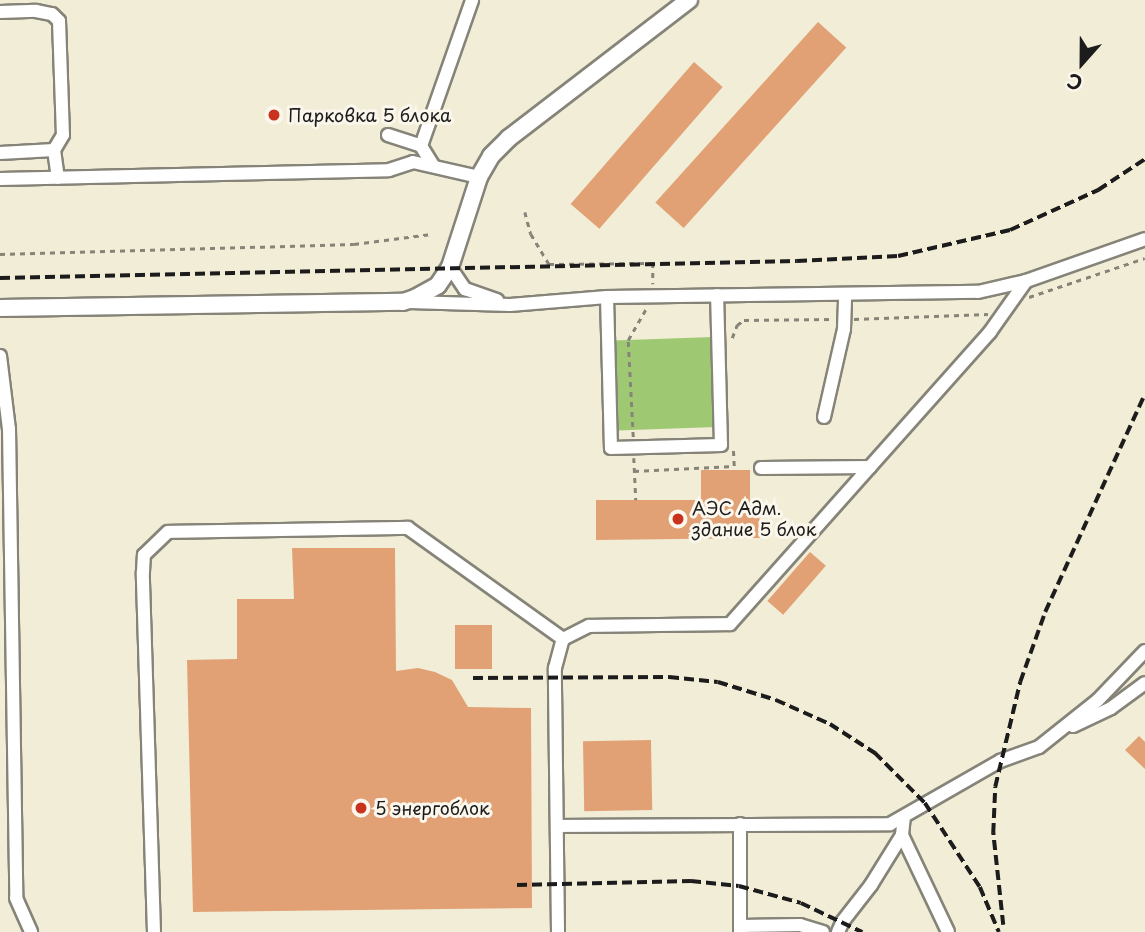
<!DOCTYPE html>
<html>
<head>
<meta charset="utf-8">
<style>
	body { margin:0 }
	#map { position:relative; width:1145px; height:932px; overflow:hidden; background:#f1edd6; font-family:"Playpen Sans",sans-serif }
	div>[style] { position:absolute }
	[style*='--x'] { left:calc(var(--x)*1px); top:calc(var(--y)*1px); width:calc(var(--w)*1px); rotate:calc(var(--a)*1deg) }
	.green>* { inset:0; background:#9fc873; transform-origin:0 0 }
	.building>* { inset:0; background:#e1a175; transform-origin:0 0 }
	.path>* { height:2.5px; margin-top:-1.25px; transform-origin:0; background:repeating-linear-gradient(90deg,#868479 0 5px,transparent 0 10px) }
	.roads { filter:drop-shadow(2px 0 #868479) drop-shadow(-2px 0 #868479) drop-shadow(0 2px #868479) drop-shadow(0 -2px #868479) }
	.minor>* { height:12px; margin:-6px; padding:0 6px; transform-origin:6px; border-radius:6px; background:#fff }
	.major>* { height:16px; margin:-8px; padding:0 8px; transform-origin:8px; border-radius:8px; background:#fff }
	.rail>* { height:3.5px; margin-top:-1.75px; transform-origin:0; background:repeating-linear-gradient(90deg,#1c1c1c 0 10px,transparent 0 15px) }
	.dots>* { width:19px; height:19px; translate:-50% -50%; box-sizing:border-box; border:4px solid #fbf7ec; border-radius:50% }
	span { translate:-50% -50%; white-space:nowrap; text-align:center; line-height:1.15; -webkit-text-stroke:6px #fbf7ec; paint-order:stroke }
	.poi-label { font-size:18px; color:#1c1c1c }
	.left { translate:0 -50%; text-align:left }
	.north { position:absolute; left:1047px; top:28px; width:70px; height:70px; -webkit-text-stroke:5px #fbf7ec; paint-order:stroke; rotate:201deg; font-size:19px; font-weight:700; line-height:28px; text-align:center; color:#1c1c1c }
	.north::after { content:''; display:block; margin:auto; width:24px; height:32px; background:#1c1c1c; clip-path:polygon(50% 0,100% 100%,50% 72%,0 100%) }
</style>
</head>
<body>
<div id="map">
	<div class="green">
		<i style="left:713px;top:337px;width:90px;height:99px;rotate:88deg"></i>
	</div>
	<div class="building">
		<i style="left:818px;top:22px;width:38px;height:243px;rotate:42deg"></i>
		<i style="left:694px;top:62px;width:38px;height:188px;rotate:41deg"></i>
		<i style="clip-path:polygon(701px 470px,750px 470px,750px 501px,759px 501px,760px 538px,596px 540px,596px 500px,701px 500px)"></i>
		<i style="clip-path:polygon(292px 548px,395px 548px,396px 671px,418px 668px,435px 672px,452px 680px,468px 707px,531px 708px,532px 908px,193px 912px,187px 660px,237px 659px,237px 599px,294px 599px)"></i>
		<i style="left:810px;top:552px;width:21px;height:65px;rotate:41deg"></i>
		<i style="left:455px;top:625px;width:37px;height:44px"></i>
		<i style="clip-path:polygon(1139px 736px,1145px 742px,1145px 769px,1125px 750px)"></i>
		<i style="left:651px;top:740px;width:70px;height:68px;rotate:89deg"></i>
	</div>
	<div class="path">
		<i style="--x:525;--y:212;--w:23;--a:75"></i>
		<i style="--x:531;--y:234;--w:35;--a:59"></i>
		<i style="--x:549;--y:264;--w:104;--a:-0.6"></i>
		<i style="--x:653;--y:263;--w:21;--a:90"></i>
		<i style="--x:0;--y:254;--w:354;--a:-1.6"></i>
		<i style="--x:354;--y:244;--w:78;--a:-7.4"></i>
		<i style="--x:1029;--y:297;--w:122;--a:-18.6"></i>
		<i style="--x:854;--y:319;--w:134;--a:-2.1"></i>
		<i style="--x:732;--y:338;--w:14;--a:-69"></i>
		<i style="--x:737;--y:325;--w:9;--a:-36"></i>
		<i style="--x:744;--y:320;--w:90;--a:-0.6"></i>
		<i style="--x:633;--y:437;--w:97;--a:-93"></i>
		<i style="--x:628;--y:340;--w:36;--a:-60"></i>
		<i style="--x:634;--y:458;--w:42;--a:87.3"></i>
		<i style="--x:634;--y:471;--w:100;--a:-2.9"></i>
		<i style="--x:734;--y:466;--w:17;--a:-93"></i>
	</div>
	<div class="roads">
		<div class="minor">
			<i style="--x:0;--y:12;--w:36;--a:-2"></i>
			<i style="--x:36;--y:11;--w:16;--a:11"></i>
			<i style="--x:52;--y:14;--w:10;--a:45"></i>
			<i style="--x:59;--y:21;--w:114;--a:88"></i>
			<i style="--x:63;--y:135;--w:17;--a:121"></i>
			<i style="--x:54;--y:150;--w:28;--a:82"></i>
			<i style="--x:388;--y:135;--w:35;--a:18"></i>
			<i style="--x:421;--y:146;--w:22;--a:58"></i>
			<i style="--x:421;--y:146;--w:155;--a:-70.7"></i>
			<i style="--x:0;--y:153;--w:54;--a:-3.2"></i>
			<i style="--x:0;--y:179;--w:389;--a:-1.3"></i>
			<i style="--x:389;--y:170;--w:25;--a:-18"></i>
			<i style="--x:413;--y:162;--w:68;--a:12.8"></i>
			<i style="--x:450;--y:267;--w:27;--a:56"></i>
			<i style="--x:465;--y:289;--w:34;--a:19"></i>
			<i style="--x:607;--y:297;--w:151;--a:88.5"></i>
			<i style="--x:611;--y:448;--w:110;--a:-1.6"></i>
			<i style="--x:721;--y:445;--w:150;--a:-91.5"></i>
			<i style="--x:409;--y:302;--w:101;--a:1.7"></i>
			<i style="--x:510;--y:305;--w:97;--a:-4.7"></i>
			<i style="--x:607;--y:297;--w:371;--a:-0.8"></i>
			<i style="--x:978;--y:292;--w:49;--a:-12.9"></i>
			<i style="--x:1026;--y:281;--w:126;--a:-19.4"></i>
			<i style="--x:0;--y:356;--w:74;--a:83"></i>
			<i style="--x:9;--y:429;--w:469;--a:89.1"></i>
			<i style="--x:16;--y:898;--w:37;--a:66"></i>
			<i style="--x:824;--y:417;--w:90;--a:-77.2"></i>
			<i style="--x:844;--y:329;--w:34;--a:-88"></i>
			<i style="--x:761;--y:468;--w:109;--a:-0.5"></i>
			<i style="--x:1073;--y:726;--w:42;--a:-25.3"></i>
			<i style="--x:1111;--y:708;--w:42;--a:-36.3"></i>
			<i style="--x:740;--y:824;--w:108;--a:90"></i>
			<i style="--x:557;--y:826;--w:333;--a:-0.3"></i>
			<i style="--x:890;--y:824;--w:127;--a:-29.8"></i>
			<i style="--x:1000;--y:761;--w:41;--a:-19.7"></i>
			<i style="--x:1039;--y:747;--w:75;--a:-38.5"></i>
			<i style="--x:1098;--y:700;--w:68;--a:-46.2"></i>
			<i style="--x:902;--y:835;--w:107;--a:64.6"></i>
			<i style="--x:740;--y:926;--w:60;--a:-1"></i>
			<i style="--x:800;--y:925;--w:24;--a:17"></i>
			<i style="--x:154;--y:932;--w:360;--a:-91.8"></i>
			<i style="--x:143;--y:572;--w:17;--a:-87"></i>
			<i style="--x:144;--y:555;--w:33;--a:-44"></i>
			<i style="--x:168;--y:532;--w:240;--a:-1"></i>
			<i style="--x:408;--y:528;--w:191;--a:35.6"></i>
			<i style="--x:558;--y:932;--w:264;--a:-90.7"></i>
			<i style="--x:555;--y:668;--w:30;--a:-75"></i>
			<i style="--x:563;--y:639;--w:29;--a:-27"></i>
			<i style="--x:589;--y:626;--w:141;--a:-0.8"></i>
			<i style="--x:730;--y:624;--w:391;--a:-48.3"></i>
			<i style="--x:990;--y:332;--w:62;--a:-54.8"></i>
			<i style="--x:838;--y:932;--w:12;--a:-66"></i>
			<i style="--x:843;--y:921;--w:46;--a:-52.1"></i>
			<i style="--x:871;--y:885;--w:59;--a:-58.2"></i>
			<i style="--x:902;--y:835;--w:18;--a:-84"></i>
		</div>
		<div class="major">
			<i style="--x:0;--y:308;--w:403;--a:-0.9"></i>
			<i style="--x:403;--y:302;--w:13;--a:-18"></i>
			<i style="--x:415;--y:298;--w:26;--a:-29"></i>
			<i style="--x:438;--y:285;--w:22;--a:-56"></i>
			<i style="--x:450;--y:267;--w:95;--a:-72.1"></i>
			<i style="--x:479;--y:177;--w:24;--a:-60"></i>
			<i style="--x:491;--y:156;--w:25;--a:-45"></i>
			<i style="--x:509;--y:138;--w:227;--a:-37.5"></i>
		</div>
	</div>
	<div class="rail">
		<i style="--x:0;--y:278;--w:797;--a:-1.22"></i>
		<i style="--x:797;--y:261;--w:101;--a:-2.8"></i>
		<i style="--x:898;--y:256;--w:115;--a:-13.1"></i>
		<i style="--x:1010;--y:230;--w:97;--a:-24.4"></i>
		<i style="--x:1098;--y:190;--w:56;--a:-33.4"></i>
		<i style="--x:473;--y:678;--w:196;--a:-0.3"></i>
		<i style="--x:669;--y:677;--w:49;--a:5.8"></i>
		<i style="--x:718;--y:682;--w:61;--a:17.2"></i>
		<i style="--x:776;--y:700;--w:59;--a:24"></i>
		<i style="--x:830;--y:724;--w:54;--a:32.8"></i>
		<i style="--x:875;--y:753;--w:71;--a:45"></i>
		<i style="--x:925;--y:803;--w:100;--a:56.8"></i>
		<i style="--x:980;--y:887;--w:49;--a:67.1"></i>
		<i style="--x:517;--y:885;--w:174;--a:-1.3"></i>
		<i style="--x:691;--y:881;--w:48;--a:5.9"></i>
		<i style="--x:739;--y:886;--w:64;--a:15.3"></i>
		<i style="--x:801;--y:903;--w:68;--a:25.4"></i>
		<i style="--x:1003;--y:925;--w:93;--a:-96.2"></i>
		<i style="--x:993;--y:833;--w:46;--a:-87.5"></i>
		<i style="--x:995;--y:787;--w:108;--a:-76.6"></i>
		<i style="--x:1020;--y:682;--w:74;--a:-70.3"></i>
		<i style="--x:1045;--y:612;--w:240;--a:-65.4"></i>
	</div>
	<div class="dots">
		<i style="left:274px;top:115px;background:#c8321e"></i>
		<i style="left:678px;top:519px;background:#c8321e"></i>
		<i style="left:361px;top:808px;background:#c8321e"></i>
	</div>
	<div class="poi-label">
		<span class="left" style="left:288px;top:115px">Парковка 5 блока</span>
		<span class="left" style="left:692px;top:519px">АЭС Адм.<br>здание 5 блок</span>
		<span class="left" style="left:375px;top:808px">5 энергоблок</span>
	</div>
	<div class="north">С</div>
</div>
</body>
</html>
